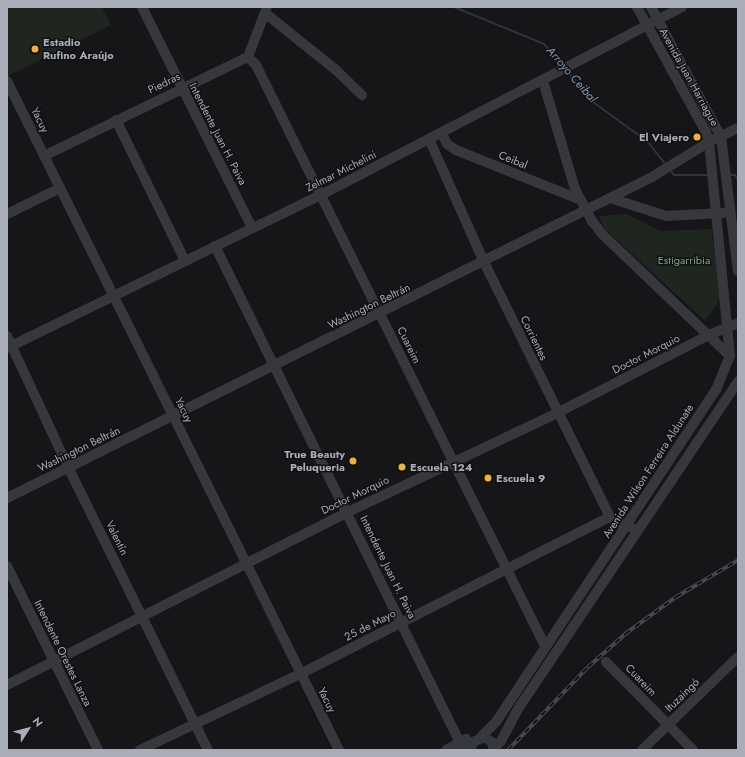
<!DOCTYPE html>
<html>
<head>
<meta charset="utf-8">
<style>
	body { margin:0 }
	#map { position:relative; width:745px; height:757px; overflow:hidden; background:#161618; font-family:Jost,sans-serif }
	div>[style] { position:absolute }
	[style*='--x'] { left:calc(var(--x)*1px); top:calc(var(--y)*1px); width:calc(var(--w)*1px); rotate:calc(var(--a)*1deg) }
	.green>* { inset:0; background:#1e261f }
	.stream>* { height:2px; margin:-1px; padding:0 1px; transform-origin:1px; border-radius:1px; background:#2c353c }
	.minor>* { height:10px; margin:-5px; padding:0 5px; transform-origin:5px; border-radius:5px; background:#37383d }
	.rail>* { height:3.5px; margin-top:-1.75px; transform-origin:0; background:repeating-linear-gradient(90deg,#111113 0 6px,#4a4c52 0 12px); box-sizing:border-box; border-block:1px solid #4a4c52 }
	.dots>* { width:11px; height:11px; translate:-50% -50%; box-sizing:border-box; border:2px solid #111113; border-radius:50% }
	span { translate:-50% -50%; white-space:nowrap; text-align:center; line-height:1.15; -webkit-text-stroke:3px #111113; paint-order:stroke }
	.poi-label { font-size:11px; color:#a8adb8; font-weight:700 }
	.left { translate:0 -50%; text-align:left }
	.right { translate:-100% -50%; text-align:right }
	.street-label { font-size:11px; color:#a8adb8 }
	.park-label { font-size:11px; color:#7fa381 }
	.water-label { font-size:12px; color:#7f9bb3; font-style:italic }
	.frame { position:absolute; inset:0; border:8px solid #a8adb8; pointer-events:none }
	.north { position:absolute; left:8px; top:709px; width:40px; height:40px; -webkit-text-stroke:3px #111113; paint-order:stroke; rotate:54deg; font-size:11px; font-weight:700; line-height:16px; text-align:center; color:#a8adb8 }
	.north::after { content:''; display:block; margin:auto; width:14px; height:18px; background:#a8adb8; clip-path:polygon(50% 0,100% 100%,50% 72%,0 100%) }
</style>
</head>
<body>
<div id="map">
	<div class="green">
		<i style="clip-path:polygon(7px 7px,102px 7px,111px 25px,8px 76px)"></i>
		<i style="clip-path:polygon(627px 214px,661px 231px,711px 229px,721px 298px,705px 321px,605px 229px,599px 216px)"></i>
	</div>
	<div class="stream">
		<i style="--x:454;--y:7;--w:97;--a:22.3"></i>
		<i style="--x:544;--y:44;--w:29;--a:49"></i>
		<i style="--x:567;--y:71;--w:40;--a:50"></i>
		<i style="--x:593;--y:102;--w:68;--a:36"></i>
		<i style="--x:648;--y:142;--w:29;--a:52"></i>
		<i style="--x:670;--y:170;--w:6;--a:51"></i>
		<i style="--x:674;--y:175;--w:36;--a:0"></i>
		<i style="--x:730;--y:175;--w:5;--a:0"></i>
		<i style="--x:735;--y:175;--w:6;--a:59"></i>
	</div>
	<div class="minor">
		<i style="--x:142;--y:7;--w:247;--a:63.5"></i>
		<i style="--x:651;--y:7;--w:148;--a:61.7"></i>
		<i style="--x:721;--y:137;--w:135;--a:82.8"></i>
		<i style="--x:265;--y:13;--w:91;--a:38.8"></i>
		<i style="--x:336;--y:70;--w:36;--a:44"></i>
		<i style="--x:248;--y:57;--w:11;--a:45"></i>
		<i style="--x:256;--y:65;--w:649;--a:63.55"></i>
		<i style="--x:7;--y:81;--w:747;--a:63.61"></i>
		<i style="--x:543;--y:81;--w:113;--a:73.5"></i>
		<i style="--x:575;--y:189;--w:36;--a:62"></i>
		<i style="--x:592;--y:221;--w:16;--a:52"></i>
		<i style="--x:602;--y:234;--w:177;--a:43.6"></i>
		<i style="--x:116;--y:120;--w:157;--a:63.9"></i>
		<i style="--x:442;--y:133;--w:12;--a:66"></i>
		<i style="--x:447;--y:144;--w:11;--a:34"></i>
		<i style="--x:456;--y:150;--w:135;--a:21.8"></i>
		<i style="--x:429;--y:139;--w:135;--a:65.9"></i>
		<i style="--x:484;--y:262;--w:284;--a:63.7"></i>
		<i style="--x:610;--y:517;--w:31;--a:27"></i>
		<i style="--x:44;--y:156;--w:227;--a:-25.9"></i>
		<i style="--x:248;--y:57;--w:53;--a:-69.2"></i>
		<i style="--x:610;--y:198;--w:59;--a:17.8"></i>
		<i style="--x:666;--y:216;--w:57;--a:-3"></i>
		<i style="--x:7;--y:214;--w:59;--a:-26.1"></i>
		<i style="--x:215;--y:246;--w:561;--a:63.75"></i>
		<i style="--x:7;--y:336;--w:145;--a:65"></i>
		<i style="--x:68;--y:467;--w:316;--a:63.7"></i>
		<i style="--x:7;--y:348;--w:349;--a:-26"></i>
		<i style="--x:321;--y:195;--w:407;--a:-27.5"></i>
		<i style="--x:7;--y:498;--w:720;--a:-26.46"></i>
		<i style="--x:652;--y:177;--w:67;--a:-31.6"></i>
		<i style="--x:709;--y:142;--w:32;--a:-26"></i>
		<i style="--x:7;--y:566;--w:205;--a:63.7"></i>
		<i style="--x:606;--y:662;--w:124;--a:45.3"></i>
		<i style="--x:7;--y:685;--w:382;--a:-26.9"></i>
		<i style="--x:348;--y:512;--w:231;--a:-25.3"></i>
		<i style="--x:557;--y:413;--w:171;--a:-27.2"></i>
		<i style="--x:709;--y:335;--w:31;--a:-22"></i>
		<i style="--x:481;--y:737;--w:21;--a:-45"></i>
		<i style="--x:496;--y:722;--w:398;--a:-56.5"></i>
		<i style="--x:716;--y:390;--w:37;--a:-68"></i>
		<i style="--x:730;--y:356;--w:215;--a:-95.6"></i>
		<i style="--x:709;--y:142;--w:10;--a:-107"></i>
		<i style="--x:706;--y:132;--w:143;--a:-118.9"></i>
		<i style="--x:494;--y:748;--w:10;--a:-45"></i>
		<i style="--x:501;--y:741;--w:40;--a:-62"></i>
		<i style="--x:520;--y:706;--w:391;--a:-56.1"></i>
		<i style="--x:140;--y:750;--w:177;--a:-25.4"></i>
		<i style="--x:300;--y:674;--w:347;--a:-26.9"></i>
		<i style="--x:446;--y:750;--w:23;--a:-29"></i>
		<i style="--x:471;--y:750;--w:8;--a:-76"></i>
		<i style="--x:473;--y:742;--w:12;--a:-24"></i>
		<i style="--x:484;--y:737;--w:9;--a:32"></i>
		<i style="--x:492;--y:742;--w:8;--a:76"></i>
		<i style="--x:642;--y:750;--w:134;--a:-44.1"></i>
	</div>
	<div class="rail">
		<i style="--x:508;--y:750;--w:115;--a:-46.1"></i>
		<i style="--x:588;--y:667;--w:50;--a:-41.7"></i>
		<i style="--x:625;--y:634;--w:63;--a:-36"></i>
		<i style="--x:676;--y:597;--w:72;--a:-30.8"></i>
	</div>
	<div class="dots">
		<i style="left:35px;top:49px;background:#f2b134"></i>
		<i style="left:697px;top:137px;background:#f2b134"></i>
		<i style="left:353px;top:461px;background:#f2b134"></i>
		<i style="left:402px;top:467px;background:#f2b134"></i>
		<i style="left:488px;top:478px;background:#f2b134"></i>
	</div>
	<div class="poi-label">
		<span class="left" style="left:43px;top:49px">Estadio<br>Rufino Araújo</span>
		<span class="right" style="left:689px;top:137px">El Viajero</span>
		<span class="right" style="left:345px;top:461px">True Beauty<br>Peluqueria</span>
		<span class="left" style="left:410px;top:467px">Escuela 124</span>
		<span class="left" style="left:496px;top:478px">Escuela 9</span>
	</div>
	<div class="street-label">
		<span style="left:689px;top:77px;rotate:61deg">Avenida Juan Harriague</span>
		<span style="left:164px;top:83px;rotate:-26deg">Piedras</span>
		<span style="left:40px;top:120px;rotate:64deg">Yacuy</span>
		<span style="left:218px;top:134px;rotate:63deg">Intendente Juan H. Paiva</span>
		<span style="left:513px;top:160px;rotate:22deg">Ceibal</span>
		<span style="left:341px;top:171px;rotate:-27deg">Zelmar Michelini</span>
		<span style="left:369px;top:306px;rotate:-26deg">Washington Beltrán</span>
		<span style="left:534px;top:338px;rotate:64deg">Corrientes</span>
		<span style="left:409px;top:345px;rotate:64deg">Cuareim</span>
		<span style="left:646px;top:354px;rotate:-27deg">Doctor Morquio</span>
		<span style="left:184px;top:410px;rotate:64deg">Yacuy</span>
		<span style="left:79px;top:449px;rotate:-26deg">Washington Beltrán</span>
		<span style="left:648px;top:471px;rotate:-57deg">Avenida Wilson Ferreira Aldunate</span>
		<span style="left:355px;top:495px;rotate:-26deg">Doctor Morquio</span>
		<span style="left:117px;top:538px;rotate:64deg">Valentín</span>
		<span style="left:388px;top:567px;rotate:64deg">Intendente Juan H. Paiva</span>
		<span style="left:370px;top:625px;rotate:-27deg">25 de Mayo</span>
		<span style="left:63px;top:653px;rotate:64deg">Intendente Orestes Lanza</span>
		<span style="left:641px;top:680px;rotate:46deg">Cuareim</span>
		<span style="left:682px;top:695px;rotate:-44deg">Ituzaingó</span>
		<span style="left:327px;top:700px;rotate:63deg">Yacuy</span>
	</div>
	<div class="park-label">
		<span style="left:684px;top:260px">Estigarribia</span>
	</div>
	<div class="water-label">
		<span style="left:571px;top:75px;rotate:49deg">Arroyo Ceibal</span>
	</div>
	<div class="frame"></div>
	<div class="north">N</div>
</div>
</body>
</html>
